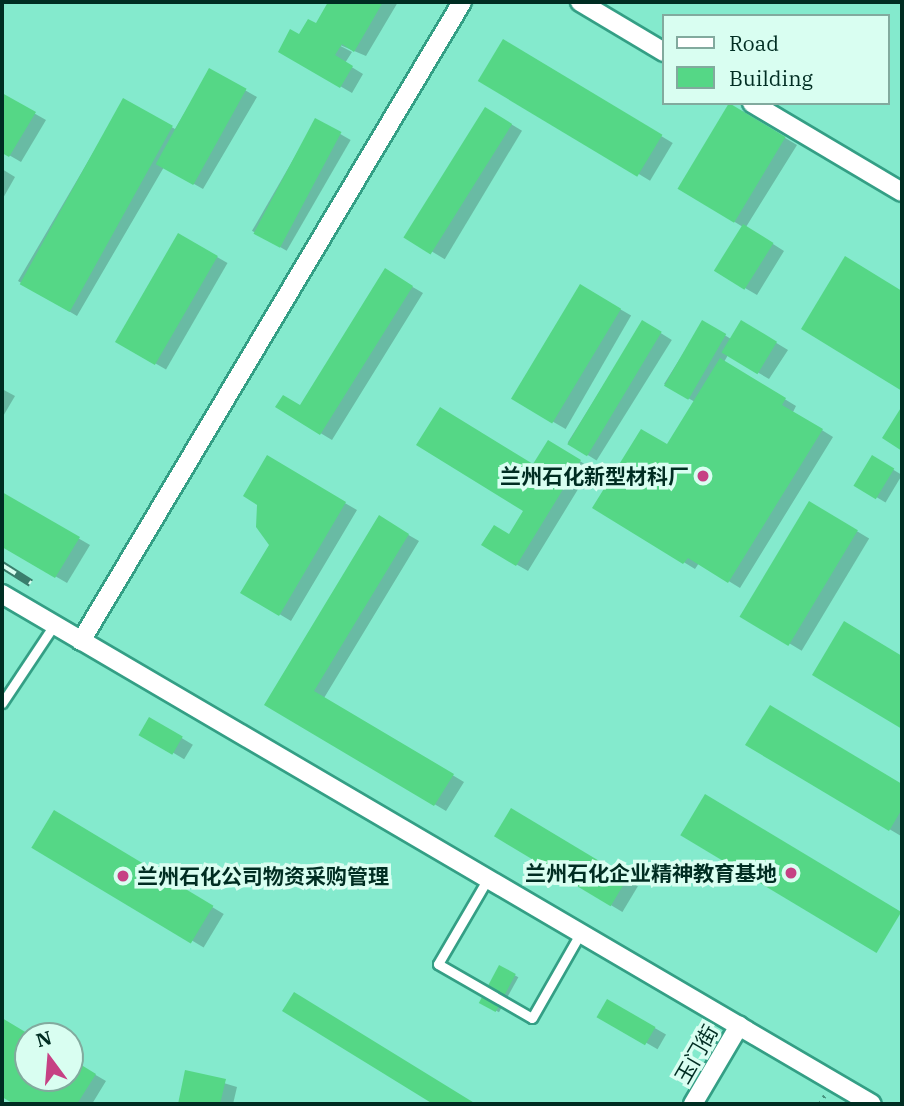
<!DOCTYPE html>
<html>
<head>
<meta charset="utf-8">
<style>
	body { margin:0 }
	#map { position:relative; width:904px; height:1106px; overflow:hidden; background:#84eacd; font-family:"IBM Plex Serif","Noto Sans SC",serif }
	div>[style] { position:absolute }
	[style*='--x'] { left:calc(var(--x)*1px); top:calc(var(--y)*1px); width:calc(var(--w)*1px); rotate:calc(var(--a)*1deg) }
	.shadow>* { inset:0; background:#0003; transform-origin:0 0 }
	.building>* { inset:0; background:#55d786; transform-origin:0 0 }
	.path>* { height:3.5px; margin-top:-1.75px; transform-origin:0; background:repeating-linear-gradient(90deg,#499580 0 2px,transparent 0 7px) }
	.roads { filter:drop-shadow(2px 0 #349f85) drop-shadow(-2px 0 #349f85) drop-shadow(0 2px #349f85) drop-shadow(0 -2px #349f85) }
	.lane>* { height:9px; margin:-4.5px; padding:0 4.5px; transform-origin:4.5px; border-radius:4.5px; background:#fff }
	.street>* { height:18px; margin:-9px; padding:0 9px; transform-origin:9px; border-radius:9px; background:#fff }
	.rail>* { height:8px; margin-top:-4px; transform-origin:0; background:repeating-linear-gradient(90deg,#d9fef1 0 16px,#397e6c 0 32px); box-sizing:border-box; border-block:2px solid #397e6c }
	.dots>* { width:19px; height:19px; translate:-50% -50%; box-sizing:border-box; border:4px solid #d9fef1; border-radius:50% }
	span { translate:-50% -50%; white-space:nowrap; text-align:center; line-height:1.15; -webkit-text-stroke:7px #d9fef1; paint-order:stroke }
	.poi-label { font-size:21px; color:#002d22; font-weight:700 }
	.right { translate:-100% -50%; text-align:right }
	.left { translate:0 -50%; text-align:left }
	.street-label { font-size:21px; color:#002d22 }
	.frame { position:absolute; inset:0; border:4px solid #002d22; pointer-events:none }
	.legend { position:absolute; left:662px; top:14px; width:228px; height:91px; box-sizing:border-box; background:#d9fef1; border:2px solid #82aa9e; margin:0; padding:9px 12px; list-style:none; font-size:21px; color:#002d22 }
	.legend li { display:flex; align-items:center; gap:14px; height:35px }
	.legend b { width:35px; border:2px solid #82aa9e }
	.north { position:absolute; left:14px; top:1022px; width:70px; height:70px; box-sizing:border-box; background:#d9fef1; border:2px solid #82aa9e; border-radius:50%; rotate:344deg; font-size:19px; font-weight:700; line-height:28px; text-align:center; color:#002d22 }
	.north::after { content:''; display:block; margin:auto; width:24px; height:32px; background:#c64184; clip-path:polygon(50% 0,100% 100%,50% 72%,0 100%) }
</style>
</head>
<body>
<div id="map">
	<div class="shadow">
		<i style="clip-path:polygon(330px 2px,398px 2px,366px 56px,333px 42px,352px 52px,345px 63px,363px 74px,352px 93px,280px 51px,316px 26px)"></i>
		<i style="left:503px;top:41px;width:198px;height:44px;rotate:31deg"></i>
		<i style="clip-path:polygon(210px 70px,257px 97px,203px 189px,164px 167px,77px 316px,18px 281px,124px 100px,175px 129px)"></i>
		<i style="clip-path:polygon(2px 95px,46px 120px,21px 162px,2px 151px)"></i>
		<i style="clip-path:polygon(730px 105px,797px 145px,746px 227px,784px 251px,757px 295px,716px 271px,743px 227px,679px 188px)"></i>
		<i style="left:486px;top:109px;width:42px;height:150px;rotate:31deg"></i>
		<i style="left:316px;top:120px;width:40px;height:128px;rotate:30deg"></i>
		<i style="clip-path:polygon(2px 169px,15px 177px,2px 200px)"></i>
		<i style="left:179px;top:235px;width:56px;height:123px;rotate:30deg"></i>
		<i style="clip-path:polygon(385px 271px,423px 293px,332px 440px,277px 407px,301px 407px)"></i>
		<i style="left:580px;top:286px;width:59px;height:131px;rotate:30deg"></i>
		<i style="left:643px;top:322px;width:34px;height:142px;rotate:32deg"></i>
		<i style="clip-path:polygon(703px 322px,731px 339px,742px 322px,788px 350px,769px 379px,728px 355px,724px 362px,796px 406px,793px 412px,833px 437px,740px 588px,699px 563px,695px 569px,594px 507px,667px 446px,695px 402px,664px 384px)"></i>
		<i style="clip-path:polygon(2px 389px,15px 396px,2px 418px)"></i>
		<i style="clip-path:polygon(549px 442px,591px 468px,528px 571px,483px 545px,510px 537px,526px 511px,534px 466px)"></i>
		<i style="left:872px;top:457px;width:35px;height:32px;rotate:31deg"></i>
		<i style="clip-path:polygon(267px 458px,357px 510px,291px 621px,242px 592px,271px 545px)"></i>
		<i style="clip-path:polygon(2px 494px,90px 545px,67px 583px,2px 545px)"></i>
		<i style="left:810px;top:503px;width:69px;height:131px;rotate:31deg"></i>
		<i style="clip-path:polygon(379px 518px,419px 541px,324px 698px,464px 782px,446px 811px,267px 704px)"></i>
		<i style="clip-path:polygon(770px 707px,902px 786px,901px 836px,748px 745px)"></i>
		<i style="left:150px;top:719px;width:50px;height:17px;rotate:31deg"></i>
		<i style="left:511px;top:810px;width:148px;height:30px;rotate:31deg"></i>
		<i style="left:54px;top:812px;width:198px;height:39px;rotate:31deg"></i>
		<i style="left:500px;top:967px;width:21px;height:40px;rotate:29deg"></i>
		<i style="left:608px;top:1001px;width:67px;height:17px;rotate:30deg"></i>
		<i style="clip-path:polygon(2px 1020px,29px 1036px,28px 1078px,70px 1078px,70px 1060px,106px 1081px,92px 1104px,18px 1104px,2px 1095px)"></i>
		<i style="clip-path:polygon(187px 1072px,237px 1087px,233px 1104px,179px 1104px)"></i>
	</div>
	<div class="building">
		<i style="clip-path:polygon(328px 2px,383px 2px,354px 52px,342px 44px,335px 55px,353px 66px,340px 88px,278px 52px,290px 29px,299px 34px,308px 19px,316px 23px)"></i>
		<i style="left:503px;top:39px;width:186px;height:49px;rotate:31deg"></i>
		<i style="left:209px;top:68px;width:43px;height:110px;rotate:29deg"></i>
		<i style="clip-path:polygon(2px 93px,36px 112px,9px 157px,2px 153px)"></i>
		<i style="left:123px;top:98px;width:57px;height:213px;rotate:29deg"></i>
		<i style="left:729px;top:103px;width:66px;height:100px;rotate:31deg"></i>
		<i style="left:485px;top:107px;width:32px;height:154px;rotate:32deg"></i>
		<i style="left:315px;top:118px;width:30px;height:131px;rotate:28deg"></i>
		<i style="left:743px;top:224px;width:36px;height:55px;rotate:32deg"></i>
		<i style="left:178px;top:233px;width:46px;height:126px;rotate:30deg"></i>
		<i style="clip-path:polygon(845px 256px,902px 291px,902px 391px,801px 329px)"></i>
		<i style="clip-path:polygon(385px 268px,413px 286px,320px 435px,275px 407px,283px 395px,300px 405px)"></i>
		<i style="left:580px;top:284px;width:48px;height:134px;rotate:31deg"></i>
		<i style="left:642px;top:320px;width:23px;height:145px;rotate:31deg"></i>
		<i style="left:702px;top:320px;width:28px;height:76px;rotate:30deg"></i>
		<i style="left:741px;top:320px;width:42px;height:38px;rotate:31deg"></i>
		<i style="clip-path:polygon(720px 358px,786px 398px,782px 405px,823px 429px,728px 583px,688px 558px,683px 564px,592px 508px,641px 429px,667px 444px)"></i>
		<i style="clip-path:polygon(902px 406px,902px 451px,882px 438px)"></i>
		<i style="clip-path:polygon(440px 407px,533px 464px,548px 440px,581px 460px,516px 566px,481px 545px,494px 525px,509px 534px,523px 511px,416px 445px)"></i>
		<i style="clip-path:polygon(267px 455px,346px 502px,279px 616px,240px 593px,269px 545px,256px 527px,257px 505px,243px 496px)"></i>
		<i style="left:872px;top:455px;width:26px;height:36px;rotate:31deg"></i>
		<i style="clip-path:polygon(2px 492px,80px 537px,55px 578px,2px 547px)"></i>
		<i style="left:809px;top:501px;width:57px;height:135px;rotate:31deg"></i>
		<i style="clip-path:polygon(379px 515px,409px 534px,314px 691px,454px 774px,434px 806px,264px 705px)"></i>
		<i style="clip-path:polygon(844px 621px,902px 656px,902px 729px,812px 675px)"></i>
		<i style="clip-path:polygon(770px 705px,902px 784px,902px 809px,889px 831px,745px 745px)"></i>
		<i style="left:149px;top:717px;width:39px;height:21px;rotate:30deg"></i>
		<i style="left:705px;top:794px;width:229px;height:48px;rotate:31deg"></i>
		<i style="left:511px;top:808px;width:136px;height:33px;rotate:31deg"></i>
		<i style="left:54px;top:810px;width:186px;height:44px;rotate:31deg"></i>
		<i style="left:499px;top:965px;width:19px;height:43px;rotate:28deg"></i>
		<i style="clip-path:polygon(294px 992px,476px 1104px,433px 1104px,282px 1011px)"></i>
		<i style="left:607px;top:999px;width:56px;height:21px;rotate:30deg"></i>
		<i style="clip-path:polygon(2px 1018px,32px 1036px,28px 1036px,28px 1078px,70px 1078px,70px 1058px,96px 1074px,77px 1104px,14px 1104px,2px 1097px)"></i>
		<i style="clip-path:polygon(185px 1070px,226px 1079px,220px 1104px,178px 1104px)"></i>
	</div>
	<div class="path">
		<i style="--x:820;--y:1104;--w:10;--a:-61"></i>
	</div>
	<div class="roads">
		<div class="lane">
			<i style="--x:2;--y:703;--w:94;--a:-56.3"></i>
			<i style="--x:487;--y:880;--w:97;--a:120.3"></i>
			<i style="--x:438;--y:964;--w:108;--a:29.9"></i>
			<i style="--x:532;--y:1018;--w:97;--a:-60.3"></i>
		</div>
		<div class="street">
			<i style="--x:580;--y:2;--w:98;--a:30.8"></i>
			<i style="--x:752;--y:103;--w:174;--a:30.7"></i>
			<i style="--x:2;--y:594;--w:1008;--a:30.38"></i>
			<i style="--x:81;--y:641;--w:744;--a:-59.19"></i>
			<i style="--x:693;--y:1104;--w:91;--a:-59.5"></i>
		</div>
	</div>
	<div class="rail">
		<i style="--x:2;--y:565;--w:34;--a:32"></i>
	</div>
	<div class="dots">
		<i style="left:703px;top:476px;background:#c64184"></i>
		<i style="left:791px;top:873px;background:#c64184"></i>
		<i style="left:123px;top:876px;background:#c64184"></i>
	</div>
	<div class="poi-label">
		<span class="right" style="left:689px;top:476px">兰州石化新型材科厂</span>
		<span class="right" style="left:777px;top:873px">兰州石化企业精神教育基地</span>
		<span class="left" style="left:137px;top:876px">兰州石化公司物资采购管理</span>
	</div>
	<div class="street-label">
		<span style="left:696px;top:1054px;rotate:-60deg">玉门街</span>
	</div>
	<div class="frame"></div>
	<ul class="legend">
	<li><b style="height:9px;background:#fff"></b>Road</li>
	<li><b style="height:19px;background:#55d786"></b>Building</li>
	</ul>
	<div class="north">N</div>
</div>
</body>
</html>
